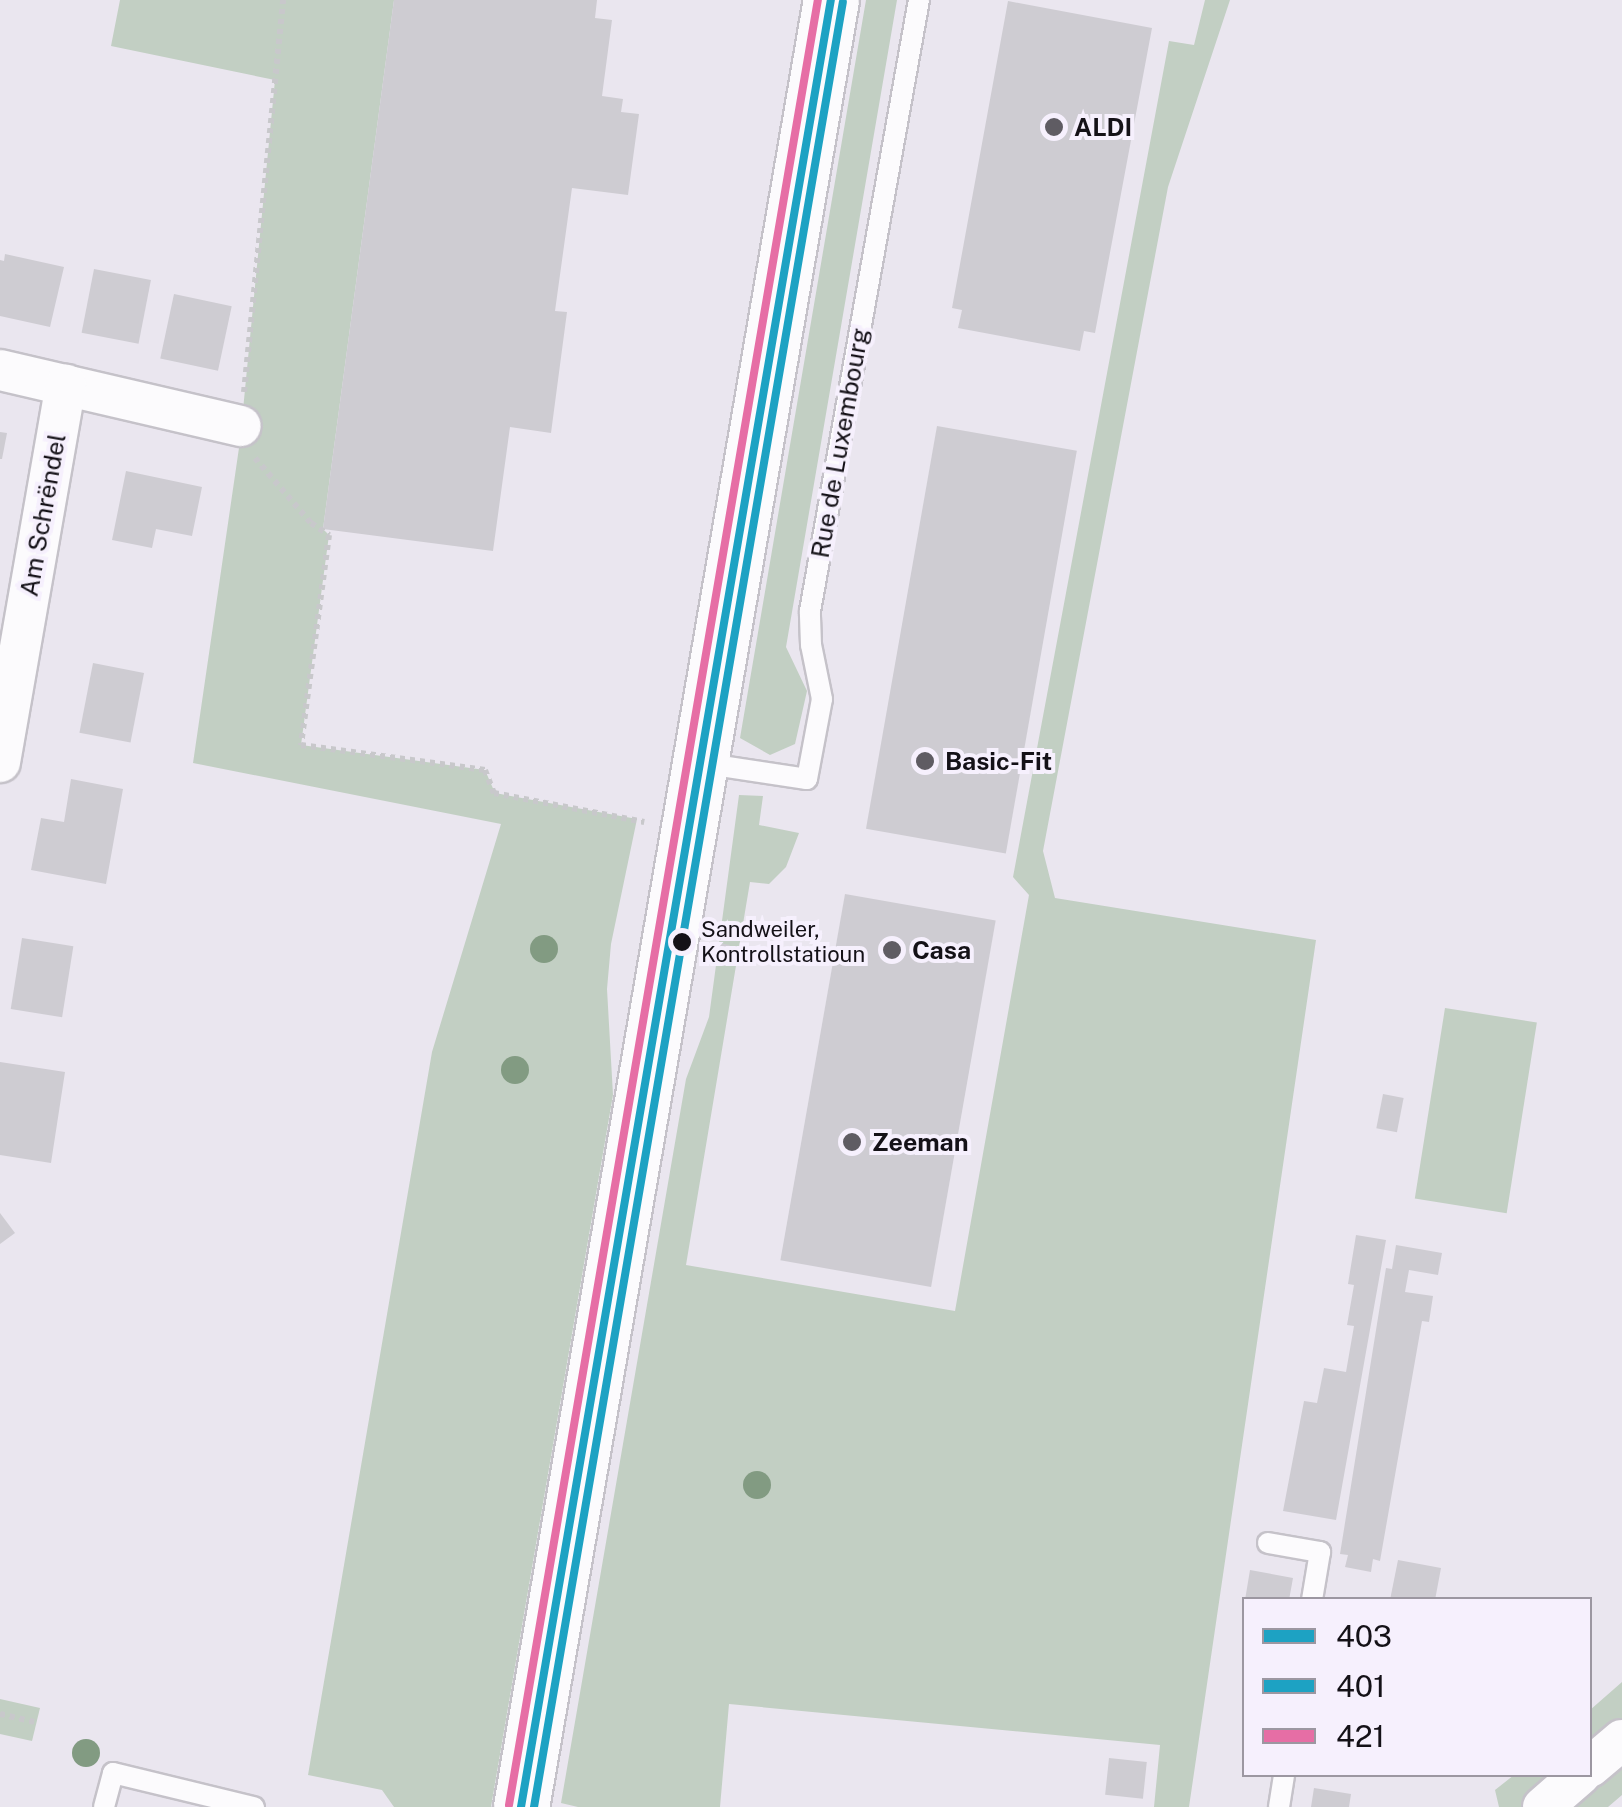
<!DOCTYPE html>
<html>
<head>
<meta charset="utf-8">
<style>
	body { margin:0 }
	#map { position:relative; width:1622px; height:1807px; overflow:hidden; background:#eae6ef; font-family:"Public Sans",sans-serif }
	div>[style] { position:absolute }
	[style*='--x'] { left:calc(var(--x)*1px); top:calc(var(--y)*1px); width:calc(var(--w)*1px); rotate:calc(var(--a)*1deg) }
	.green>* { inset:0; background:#c2cfc3; transform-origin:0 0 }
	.building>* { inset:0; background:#ceccd2; transform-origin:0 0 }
	.path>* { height:6px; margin-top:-3px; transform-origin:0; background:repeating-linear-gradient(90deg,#c8c8cb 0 5px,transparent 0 10px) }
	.roads { filter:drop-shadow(2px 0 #c5c2c9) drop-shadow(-2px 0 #c5c2c9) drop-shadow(0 2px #c5c2c9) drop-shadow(0 -2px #c5c2c9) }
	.service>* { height:20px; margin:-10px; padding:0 10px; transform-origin:10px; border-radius:10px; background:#fcfbfd }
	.minor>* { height:40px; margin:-20px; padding:0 20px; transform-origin:20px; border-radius:20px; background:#fcfbfd }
	.secondary>* { height:55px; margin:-27.5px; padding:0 27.5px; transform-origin:27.5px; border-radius:27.5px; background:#fcfbfd }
	.bus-1>* { height:8px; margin:-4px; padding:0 4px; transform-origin:4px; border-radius:4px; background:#1da2c3 }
	.bus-2>* { height:8px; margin:-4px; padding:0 4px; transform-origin:4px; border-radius:4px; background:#1da2c3 }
	.bus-3>* { height:8px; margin:-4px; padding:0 4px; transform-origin:4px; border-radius:4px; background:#e66ea5 }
	.trees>* { width:28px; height:28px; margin:-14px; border-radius:50%; background:#829b82 }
	.dots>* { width:28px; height:28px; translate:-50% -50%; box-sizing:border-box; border:5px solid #f6f0fd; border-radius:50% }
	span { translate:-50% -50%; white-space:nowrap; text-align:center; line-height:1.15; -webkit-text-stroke:8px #f6f0fd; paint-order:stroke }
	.bus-label { font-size:22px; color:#141117 }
	.left { translate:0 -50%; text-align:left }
	.poi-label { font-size:25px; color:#141117; font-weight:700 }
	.street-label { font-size:25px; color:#141117 }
	.legend { position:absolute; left:1242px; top:1597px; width:350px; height:180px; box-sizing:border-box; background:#f6f0fd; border:2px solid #9c97a1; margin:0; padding:12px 18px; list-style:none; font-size:30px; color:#141117 }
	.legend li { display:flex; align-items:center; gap:20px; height:50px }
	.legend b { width:50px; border:2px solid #9c97a1 }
</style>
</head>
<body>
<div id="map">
	<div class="green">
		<i style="clip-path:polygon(120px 0,394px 0,323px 529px,329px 535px,301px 745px,485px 770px,495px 793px,637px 819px,611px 944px,607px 989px,613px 1095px,491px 1807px,394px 1807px,382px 1790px,308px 1775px,432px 1052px,501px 824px,193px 763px,240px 441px,275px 80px,111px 46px)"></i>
		<i style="clip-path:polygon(866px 0,897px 0,786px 647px,807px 691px,795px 744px,770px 755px,740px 738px)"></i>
		<i style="clip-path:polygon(1205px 0,1230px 0,1168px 187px,1043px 851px,1055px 898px,1316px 940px,1189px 1807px,1154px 1807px,1160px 1745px,729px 1704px,720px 1807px,578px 1807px,561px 1803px,686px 1079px,709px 1017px,739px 795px,763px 796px,759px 825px,799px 833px,786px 867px,769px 884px,750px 882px,686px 1265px,955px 1311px,1029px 895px,1013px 877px,1169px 41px,1194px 45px)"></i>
		<i style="left:1445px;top:1008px;width:93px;height:193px;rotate:9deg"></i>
		<i style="clip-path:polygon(1622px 1682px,1622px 1795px,1608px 1807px,1499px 1807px,1495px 1790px,1514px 1775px,1590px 1774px,1590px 1710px)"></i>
		<i style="clip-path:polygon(0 1699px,40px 1708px,32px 1741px,0 1734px)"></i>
	</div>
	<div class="building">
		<i style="clip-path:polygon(394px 0,597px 0,595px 18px,612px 20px,602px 96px,623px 99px,621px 112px,639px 114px,628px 195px,572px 188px,555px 311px,567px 312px,551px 433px,510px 427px,493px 551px,323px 529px)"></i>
		<i style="clip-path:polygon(1008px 1px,1152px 28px,1095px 333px,1084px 331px,1080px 351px,958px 328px,962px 310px,952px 308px)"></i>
		<i style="clip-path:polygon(5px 254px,64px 267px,50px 327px,0 316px,0 260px,4px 261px)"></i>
		<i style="left:94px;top:269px;width:58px;height:65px;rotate:11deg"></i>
		<i style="left:174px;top:294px;width:59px;height:66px;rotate:12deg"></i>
		<i style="left:937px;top:426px;width:142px;height:409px;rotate:10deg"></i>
		<i style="clip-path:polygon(0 432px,7px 433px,2px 459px,0 459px)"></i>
		<i style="clip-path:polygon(126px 471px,202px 487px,192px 536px,156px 529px,152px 548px,112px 540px)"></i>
		<i style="left:93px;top:663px;width:52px;height:71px;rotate:11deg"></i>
		<i style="clip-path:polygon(71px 779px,123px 789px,106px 884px,31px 870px,41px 818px,64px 822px)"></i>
		<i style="left:845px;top:894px;width:153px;height:372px;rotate:10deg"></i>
		<i style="left:22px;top:938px;width:52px;height:72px;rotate:9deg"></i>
		<i style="left:719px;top:943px;width:11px;height:21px;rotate:10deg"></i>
		<i style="clip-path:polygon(0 1062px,65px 1072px,51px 1163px,0 1155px)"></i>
		<i style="left:1383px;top:1094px;width:21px;height:35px;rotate:11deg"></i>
		<i style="clip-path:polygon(0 1213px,15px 1233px,0 1244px)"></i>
		<i style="clip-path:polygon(1356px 1235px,1386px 1240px,1336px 1520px,1283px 1511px,1304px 1401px,1317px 1403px,1324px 1368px,1346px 1372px,1354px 1326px,1347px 1325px,1354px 1285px,1348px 1284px)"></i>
		<i style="clip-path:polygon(1396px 1245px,1442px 1253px,1438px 1275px,1409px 1270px,1405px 1292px,1433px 1296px,1429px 1322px,1422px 1321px,1380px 1561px,1373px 1559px,1371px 1572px,1345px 1567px,1348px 1555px,1340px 1554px,1386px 1268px,1392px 1269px)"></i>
		<i style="clip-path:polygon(1398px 1560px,1441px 1568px,1435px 1600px,1390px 1600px)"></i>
		<i style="clip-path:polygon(1250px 1570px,1293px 1578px,1289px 1600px,1245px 1600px)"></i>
		<i style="left:1109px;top:1758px;width:38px;height:37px;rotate:6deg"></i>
		<i style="clip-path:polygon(1314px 1788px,1351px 1794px,1349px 1807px,1311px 1807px)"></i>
	</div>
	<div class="path">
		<i style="--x:244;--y:392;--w:394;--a:-84.3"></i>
		<i style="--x:255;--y:458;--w:86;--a:49.3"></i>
		<i style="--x:311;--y:523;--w:22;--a:34"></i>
		<i style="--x:329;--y:535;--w:212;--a:97.6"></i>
		<i style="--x:301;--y:745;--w:186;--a:7.7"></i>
		<i style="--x:485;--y:770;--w:25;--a:69"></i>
		<i style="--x:494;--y:793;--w:153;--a:10.9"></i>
		<i style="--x:0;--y:1714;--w:37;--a:13"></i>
	</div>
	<div class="roads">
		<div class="service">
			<i style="--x:701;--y:763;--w:107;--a:8.6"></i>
			<i style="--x:807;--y:779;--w:81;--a:-79.4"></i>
			<i style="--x:822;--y:699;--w:55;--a:-101.5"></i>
			<i style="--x:811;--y:645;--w:34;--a:-92"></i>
			<i style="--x:810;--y:611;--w:621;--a:-79.89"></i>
			<i style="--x:1268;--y:1543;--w:53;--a:9.8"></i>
			<i style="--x:1320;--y:1552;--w:49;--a:99.5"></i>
			<i style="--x:104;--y:1807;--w:35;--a:-75"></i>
			<i style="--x:113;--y:1773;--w:145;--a:13.6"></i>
			<i style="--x:1279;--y:1807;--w:33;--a:-81"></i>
		</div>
		<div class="minor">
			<i style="--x:0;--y:370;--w:247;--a:13.1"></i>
			<i style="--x:0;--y:762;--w:383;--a:-80.1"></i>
			<i style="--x:1590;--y:1767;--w:42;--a:-40.2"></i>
			<i style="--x:1543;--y:1807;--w:50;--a:-41"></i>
		</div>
		<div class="secondary">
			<i style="--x:521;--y:1807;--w:1833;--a:-80.27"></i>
		</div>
	</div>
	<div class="bus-1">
		<i style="--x:521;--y:1807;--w:1833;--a:-80.27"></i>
	</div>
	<div class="bus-2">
		<i style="--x:534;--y:1807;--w:1831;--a:-80.29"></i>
	</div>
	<div class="bus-3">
		<i style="--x:509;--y:1805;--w:1831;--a:-80.29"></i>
	</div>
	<div class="trees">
		<i style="left:544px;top:949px"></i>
		<i style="left:515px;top:1070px"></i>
		<i style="left:757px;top:1485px"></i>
		<i style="left:86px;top:1753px"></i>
	</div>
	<div class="dots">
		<i style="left:1054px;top:127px;background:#5f5c63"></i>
		<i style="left:925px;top:761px;background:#5f5c63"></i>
		<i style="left:682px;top:942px;background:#141117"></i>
		<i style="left:892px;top:950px;background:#5f5c63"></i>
		<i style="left:852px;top:1142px;background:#5f5c63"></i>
	</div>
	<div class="bus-label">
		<span class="left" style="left:701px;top:942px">Sandweiler,<br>Kontrollstatioun</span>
	</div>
	<div class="poi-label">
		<span class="left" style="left:1074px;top:127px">ALDI</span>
		<span class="left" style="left:945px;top:761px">Basic-Fit</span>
		<span class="left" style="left:912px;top:950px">Casa</span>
		<span class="left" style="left:872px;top:1142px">Zeeman</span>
	</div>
	<div class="street-label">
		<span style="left:840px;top:443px;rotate:-80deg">Rue de Luxembourg</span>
		<span style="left:43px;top:515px;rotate:-80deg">Am Schrëndel</span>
	</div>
	<ul class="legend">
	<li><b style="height:12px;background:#1da2c3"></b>403</li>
	<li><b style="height:12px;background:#1da2c3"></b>401</li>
	<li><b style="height:12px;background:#e66ea5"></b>421</li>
	</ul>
</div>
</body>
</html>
